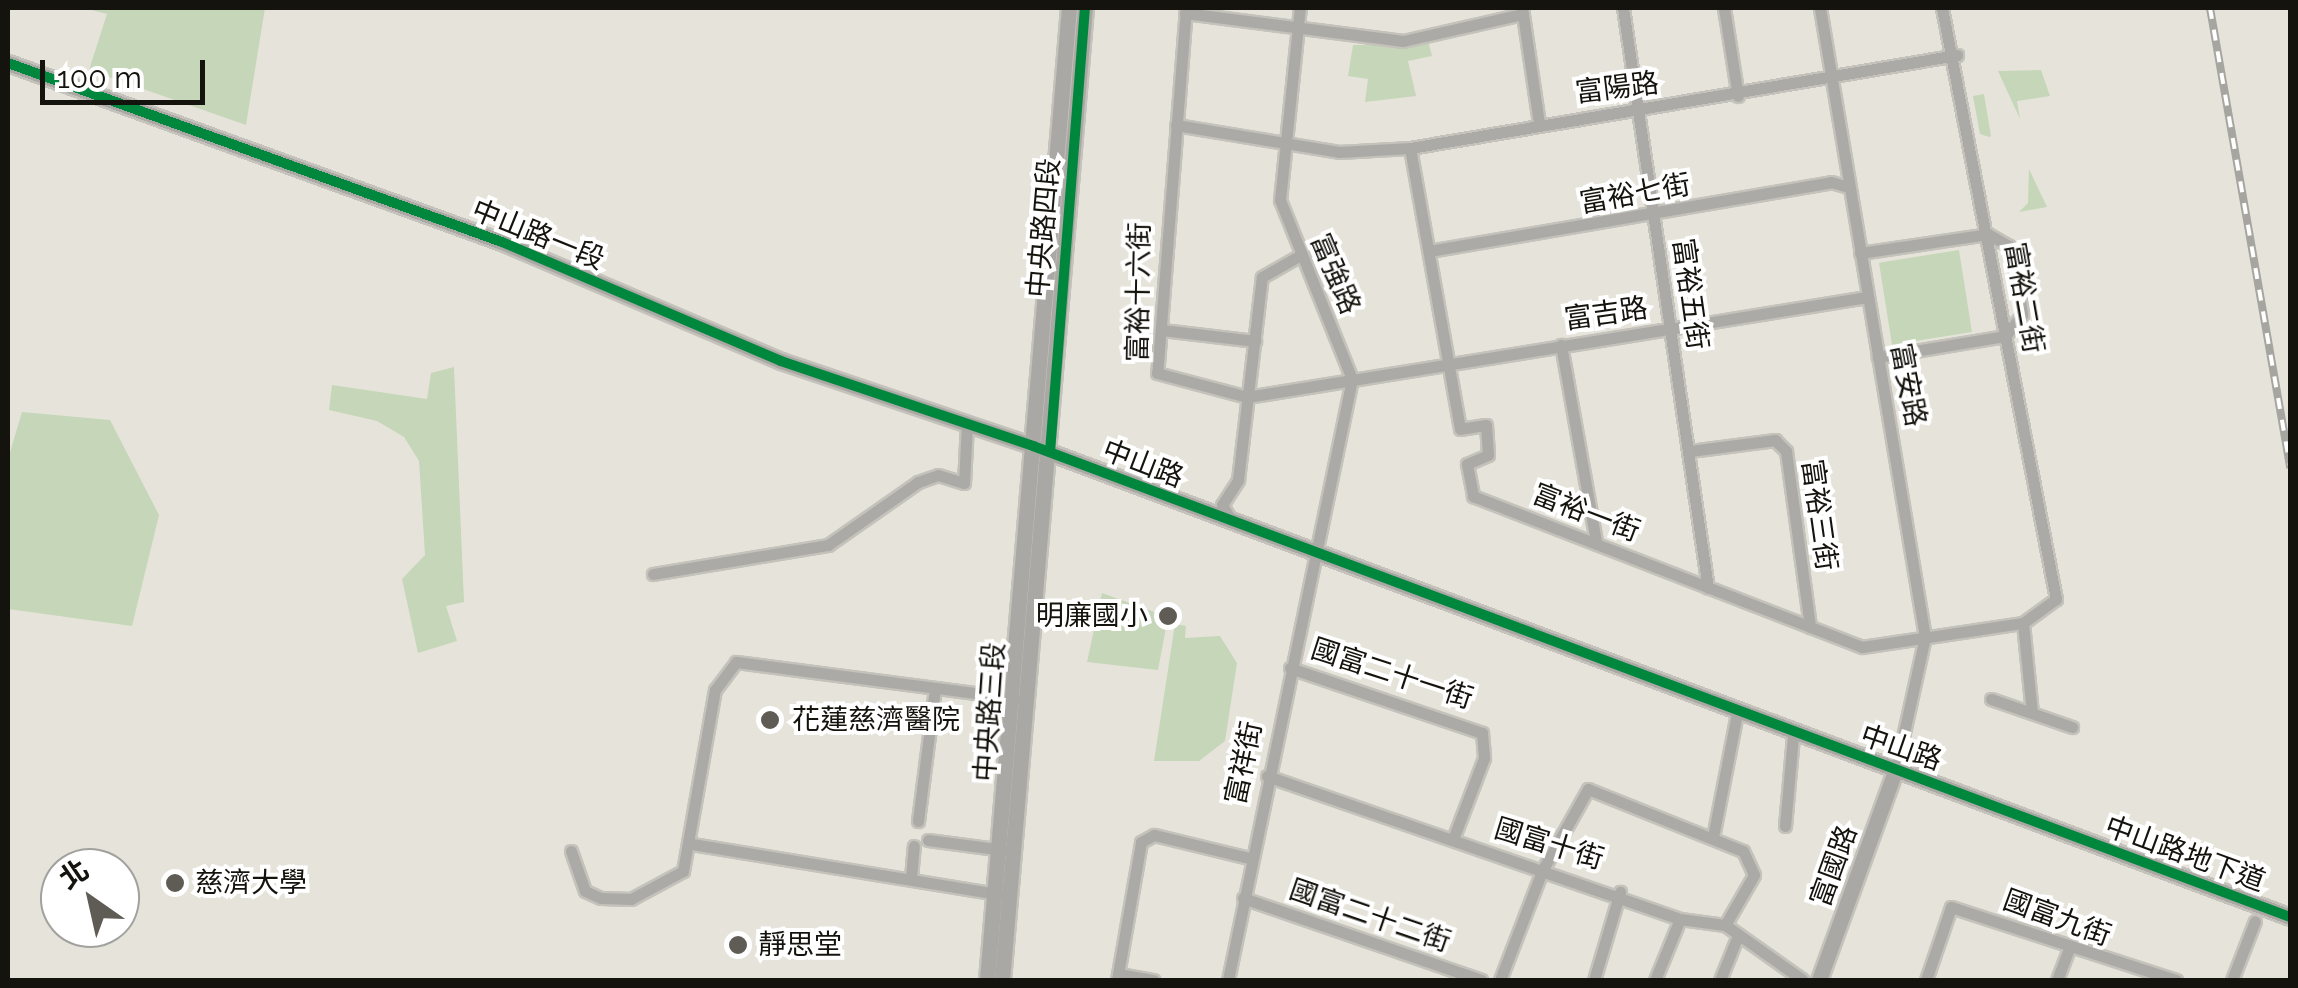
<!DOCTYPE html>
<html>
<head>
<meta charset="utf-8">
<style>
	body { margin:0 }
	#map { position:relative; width:2298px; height:988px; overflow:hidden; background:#e6e4da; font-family:Raleway,"Noto Sans TC",sans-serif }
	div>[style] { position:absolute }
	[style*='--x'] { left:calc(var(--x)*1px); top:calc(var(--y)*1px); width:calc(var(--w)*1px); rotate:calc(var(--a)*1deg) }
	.green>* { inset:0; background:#c6d6b8; transform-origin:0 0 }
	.roads { filter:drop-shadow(2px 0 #c4c2ba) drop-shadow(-2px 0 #c4c2ba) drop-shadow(0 2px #c4c2ba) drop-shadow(0 -2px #c4c2ba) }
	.street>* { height:11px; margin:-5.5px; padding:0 5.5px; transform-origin:5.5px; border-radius:5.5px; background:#abaaa7 }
	.secondary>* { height:15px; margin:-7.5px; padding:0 7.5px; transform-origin:7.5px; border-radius:7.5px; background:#aaa8a4 }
	.rail>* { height:8px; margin-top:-4px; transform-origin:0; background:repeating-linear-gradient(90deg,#fff 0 11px,#a6a5a0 0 22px); box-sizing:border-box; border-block:2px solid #a6a5a0 }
	.cycleway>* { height:10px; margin:-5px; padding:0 5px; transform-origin:5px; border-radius:5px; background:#00873e }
	.dots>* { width:28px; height:28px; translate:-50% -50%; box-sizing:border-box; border:5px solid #fff; border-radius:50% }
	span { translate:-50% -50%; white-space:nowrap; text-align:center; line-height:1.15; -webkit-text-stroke:8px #fff; paint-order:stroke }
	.street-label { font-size:28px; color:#14130d }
	.poi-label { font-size:28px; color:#14130d }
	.right { translate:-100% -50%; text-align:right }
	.left { translate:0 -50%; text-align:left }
	.frame { position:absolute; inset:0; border:10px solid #14130d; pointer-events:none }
	.north { position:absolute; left:40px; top:848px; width:100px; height:100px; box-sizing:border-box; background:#fff; border:2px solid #a1a19e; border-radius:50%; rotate:326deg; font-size:28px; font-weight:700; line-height:40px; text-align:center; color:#14130d }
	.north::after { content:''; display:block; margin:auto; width:35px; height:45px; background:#5e5c55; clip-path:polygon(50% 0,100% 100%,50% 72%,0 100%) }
	.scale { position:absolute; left:40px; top:60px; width:165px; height:45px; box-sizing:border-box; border:5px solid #14130d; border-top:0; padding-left:12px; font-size:30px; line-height:35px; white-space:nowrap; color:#14130d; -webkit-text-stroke:8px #fff; paint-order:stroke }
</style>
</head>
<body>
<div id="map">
	<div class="green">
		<i style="clip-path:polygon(84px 8px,265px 8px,246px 125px,89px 70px,107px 14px)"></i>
		<i style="clip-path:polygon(1429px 44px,1432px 56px,1408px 61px,1416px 96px,1365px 102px,1368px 79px,1348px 76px,1353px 45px)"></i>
		<i style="clip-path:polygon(2041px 70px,2050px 96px,2017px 101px,2020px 119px,1998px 71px)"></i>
		<i style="clip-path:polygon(1984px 94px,1991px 136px,1989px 137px,1980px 134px,1973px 96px)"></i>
		<i style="clip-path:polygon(2029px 169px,2047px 207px,2019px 212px,2028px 203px)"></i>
		<i style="left:1959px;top:250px;width:83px;height:81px;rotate:81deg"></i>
		<i style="clip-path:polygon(454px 367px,464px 602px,446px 606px,457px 641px,418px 653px,402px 579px,425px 555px,419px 461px,404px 437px,377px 421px,329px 410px,332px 385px,427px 399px,431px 373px)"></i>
		<i style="clip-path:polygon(22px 412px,110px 420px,159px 515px,132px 626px,8px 609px,8px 459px)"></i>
		<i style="clip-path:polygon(1102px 593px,1168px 617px,1158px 670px,1087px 662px)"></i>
		<i style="clip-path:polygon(1175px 624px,1186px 626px,1185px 638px,1220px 636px,1237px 663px,1225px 741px,1199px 761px,1154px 761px)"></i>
	</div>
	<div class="roads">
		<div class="street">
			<i style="--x:1186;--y:8;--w:366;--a:94.5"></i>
			<i style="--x:1157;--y:373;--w:93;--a:14.9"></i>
			<i style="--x:1247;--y:397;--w:628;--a:-9.16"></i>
			<i style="--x:1522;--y:8;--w:116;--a:81.6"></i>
			<i style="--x:1623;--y:8;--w:586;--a:81.66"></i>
			<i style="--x:1724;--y:8;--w:89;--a:81"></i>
			<i style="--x:1820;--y:8;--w:638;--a:80.52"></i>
			<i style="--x:1925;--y:637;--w:135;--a:102.4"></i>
			<i style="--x:1185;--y:13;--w:220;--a:7.3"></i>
			<i style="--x:1403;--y:41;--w:123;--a:-12.7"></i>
			<i style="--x:1176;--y:125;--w:165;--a:9.4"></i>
			<i style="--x:1339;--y:152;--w:71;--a:-3.2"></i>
			<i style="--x:1410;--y:148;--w:555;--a:-9.65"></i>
			<i style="--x:1410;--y:148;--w:285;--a:79.9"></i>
			<i style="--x:1460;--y:429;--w:26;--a:-9"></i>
			<i style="--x:1486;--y:425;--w:30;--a:86"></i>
			<i style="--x:1488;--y:455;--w:23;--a:157"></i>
			<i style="--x:1467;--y:464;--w:33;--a:79"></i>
			<i style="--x:1473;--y:496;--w:417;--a:21.2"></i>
			<i style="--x:1862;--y:647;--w:163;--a:-8.5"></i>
			<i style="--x:2023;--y:623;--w:41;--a:-36"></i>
			<i style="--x:2056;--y:599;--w:602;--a:-100.92"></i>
			<i style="--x:1429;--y:251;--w:408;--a:-9.7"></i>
			<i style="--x:1831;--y:182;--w:18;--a:16"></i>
			<i style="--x:1860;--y:253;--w:129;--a:-8.4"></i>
			<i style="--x:1988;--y:234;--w:24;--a:30"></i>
			<i style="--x:2009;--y:246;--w:37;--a:77"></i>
			<i style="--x:2017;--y:282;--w:33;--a:81"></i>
			<i style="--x:2022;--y:315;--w:27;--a:129"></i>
			<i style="--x:2005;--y:336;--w:129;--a:170.6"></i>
			<i style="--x:1162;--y:330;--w:94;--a:6.7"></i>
			<i style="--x:1561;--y:345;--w:200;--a:79.9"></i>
			<i style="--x:1690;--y:451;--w:86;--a:-7.4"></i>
			<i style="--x:1775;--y:440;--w:16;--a:45"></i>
			<i style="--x:1786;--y:451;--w:178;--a:82.2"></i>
			<i style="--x:1232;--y:522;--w:20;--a:-120"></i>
			<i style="--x:1222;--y:505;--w:30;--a:-57"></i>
			<i style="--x:1238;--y:480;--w:204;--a:-83.3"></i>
			<i style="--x:1262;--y:277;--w:43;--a:-29.6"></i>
			<i style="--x:653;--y:574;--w:177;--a:-9.4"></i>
			<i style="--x:828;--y:545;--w:110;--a:-35"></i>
			<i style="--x:918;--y:482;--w:21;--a:-19"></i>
			<i style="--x:938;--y:475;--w:27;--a:17"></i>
			<i style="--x:964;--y:483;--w:59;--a:-87.1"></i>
			<i style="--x:2023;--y:623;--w:90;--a:84.3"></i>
			<i style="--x:1290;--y:668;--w:203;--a:18.7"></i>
			<i style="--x:1482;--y:733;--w:25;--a:85"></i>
			<i style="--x:1484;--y:758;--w:87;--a:110.9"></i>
			<i style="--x:1991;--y:699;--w:86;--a:19.1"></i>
			<i style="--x:1267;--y:776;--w:437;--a:19.1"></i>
			<i style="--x:1680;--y:919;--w:45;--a:7.6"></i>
			<i style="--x:1725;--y:925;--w:95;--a:35.2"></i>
			<i style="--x:918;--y:821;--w:134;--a:-82.7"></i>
			<i style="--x:1785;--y:826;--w:90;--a:-84.9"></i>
			<i style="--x:1713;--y:837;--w:126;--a:-79"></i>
			<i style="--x:928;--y:840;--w:76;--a:7.6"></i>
			<i style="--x:692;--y:844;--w:310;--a:9.3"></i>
			<i style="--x:571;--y:851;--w:42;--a:70.7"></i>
			<i style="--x:585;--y:891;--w:17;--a:24"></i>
			<i style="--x:601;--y:898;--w:30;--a:2"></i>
			<i style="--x:631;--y:899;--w:59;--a:-28.3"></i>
			<i style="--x:683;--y:871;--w:184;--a:-80"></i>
			<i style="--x:715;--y:690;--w:35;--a:-53"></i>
			<i style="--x:736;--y:662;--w:281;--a:7.4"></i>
			<i style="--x:911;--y:878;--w:32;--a:-85"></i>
			<i style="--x:1243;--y:898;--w:252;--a:19"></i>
			<i style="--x:1119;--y:974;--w:35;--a:10"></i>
			<i style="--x:1117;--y:980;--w:140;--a:-80.1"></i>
			<i style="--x:1141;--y:842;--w:15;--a:-28"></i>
			<i style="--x:1154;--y:835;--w:98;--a:13.6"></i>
			<i style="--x:1228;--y:980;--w:614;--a:-78.34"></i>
			<i style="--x:1352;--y:379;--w:193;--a:-111.9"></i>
			<i style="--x:1280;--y:200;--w:193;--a:-84.1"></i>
			<i style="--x:1500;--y:980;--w:117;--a:-68.9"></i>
			<i style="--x:1542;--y:871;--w:94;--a:-60.7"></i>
			<i style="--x:1588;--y:789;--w:167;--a:21.8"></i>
			<i style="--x:1743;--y:851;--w:26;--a:65"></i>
			<i style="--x:1754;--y:875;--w:58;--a:120.1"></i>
			<i style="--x:1594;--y:980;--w:92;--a:-73.5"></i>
			<i style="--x:1655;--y:980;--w:66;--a:-67.7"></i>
			<i style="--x:1720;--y:980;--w:45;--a:-68"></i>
			<i style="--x:1926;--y:980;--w:77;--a:-71.1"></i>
			<i style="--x:1951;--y:907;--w:237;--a:18"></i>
			<i style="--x:2057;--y:980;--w:36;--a:-69"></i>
			<i style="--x:2232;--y:980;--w:63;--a:-68.7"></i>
		</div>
		<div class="secondary">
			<i style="--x:8;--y:63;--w:525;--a:19.92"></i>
			<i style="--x:502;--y:242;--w:303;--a:23.1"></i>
			<i style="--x:781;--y:361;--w:266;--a:18.6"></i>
			<i style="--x:1033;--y:446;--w:1342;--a:20.54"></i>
			<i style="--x:987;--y:980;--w:975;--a:-85.18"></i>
			<i style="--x:1002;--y:980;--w:976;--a:-85.12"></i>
			<i style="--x:1819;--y:980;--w:225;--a:-70"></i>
		</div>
	</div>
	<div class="rail">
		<i style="--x:2210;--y:8;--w:467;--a:80.1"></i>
	</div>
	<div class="cycleway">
		<i style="--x:8;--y:63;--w:525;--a:19.92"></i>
		<i style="--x:502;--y:242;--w:303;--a:23.1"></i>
		<i style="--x:781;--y:361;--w:266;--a:18.6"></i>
		<i style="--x:1033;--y:446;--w:1342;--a:20.54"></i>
		<i style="--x:1050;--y:452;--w:445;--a:-85.5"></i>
	</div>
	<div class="dots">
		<i style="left:1168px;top:616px;background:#5e5c55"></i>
		<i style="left:770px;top:720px;background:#5e5c55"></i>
		<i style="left:175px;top:883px;background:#5e5c55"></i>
		<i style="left:738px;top:945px;background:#5e5c55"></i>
	</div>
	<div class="street-label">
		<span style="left:1617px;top:88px;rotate:-7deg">富陽路</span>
		<span style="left:1635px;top:194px;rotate:-10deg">富裕七街</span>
		<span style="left:1044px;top:228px;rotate:-85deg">中央路四段</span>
		<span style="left:538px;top:235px;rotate:22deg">中山路一段</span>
		<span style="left:1335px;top:274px;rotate:67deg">富強路</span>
		<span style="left:1139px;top:292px;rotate:-89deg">富裕十六街</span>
		<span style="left:1690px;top:294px;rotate:82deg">富裕五街</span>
		<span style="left:2024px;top:298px;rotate:80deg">富裕二街</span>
		<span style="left:1606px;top:314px;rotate:-8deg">富吉路</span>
		<span style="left:1908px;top:385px;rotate:79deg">富安路</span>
		<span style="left:1143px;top:464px;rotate:21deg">中山路</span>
		<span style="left:1586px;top:513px;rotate:21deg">富裕一街</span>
		<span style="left:1819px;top:515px;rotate:82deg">富裕三街</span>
		<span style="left:1392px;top:674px;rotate:18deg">國富二十一街</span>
		<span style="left:990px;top:712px;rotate:-86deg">中央路三段</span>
		<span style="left:1901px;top:748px;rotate:19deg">中山路</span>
		<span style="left:1244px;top:763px;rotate:-78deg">富祥街</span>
		<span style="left:1549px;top:844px;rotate:17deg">國富十街</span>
		<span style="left:2185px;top:854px;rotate:20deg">中山路地下道</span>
		<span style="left:1834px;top:866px;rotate:-70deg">富國路</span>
		<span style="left:1370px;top:916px;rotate:19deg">國富二十二街</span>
		<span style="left:2057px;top:918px;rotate:20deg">國富九街</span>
	</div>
	<div class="poi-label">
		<span class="right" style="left:1148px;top:616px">明廉國小</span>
		<span class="left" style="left:792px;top:720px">花蓮慈濟醫院</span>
		<span class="left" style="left:195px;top:883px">慈濟大學</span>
		<span class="left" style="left:758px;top:945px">靜思堂</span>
	</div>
	<div class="frame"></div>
	<div class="north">北</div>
	<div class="scale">100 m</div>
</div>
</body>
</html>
